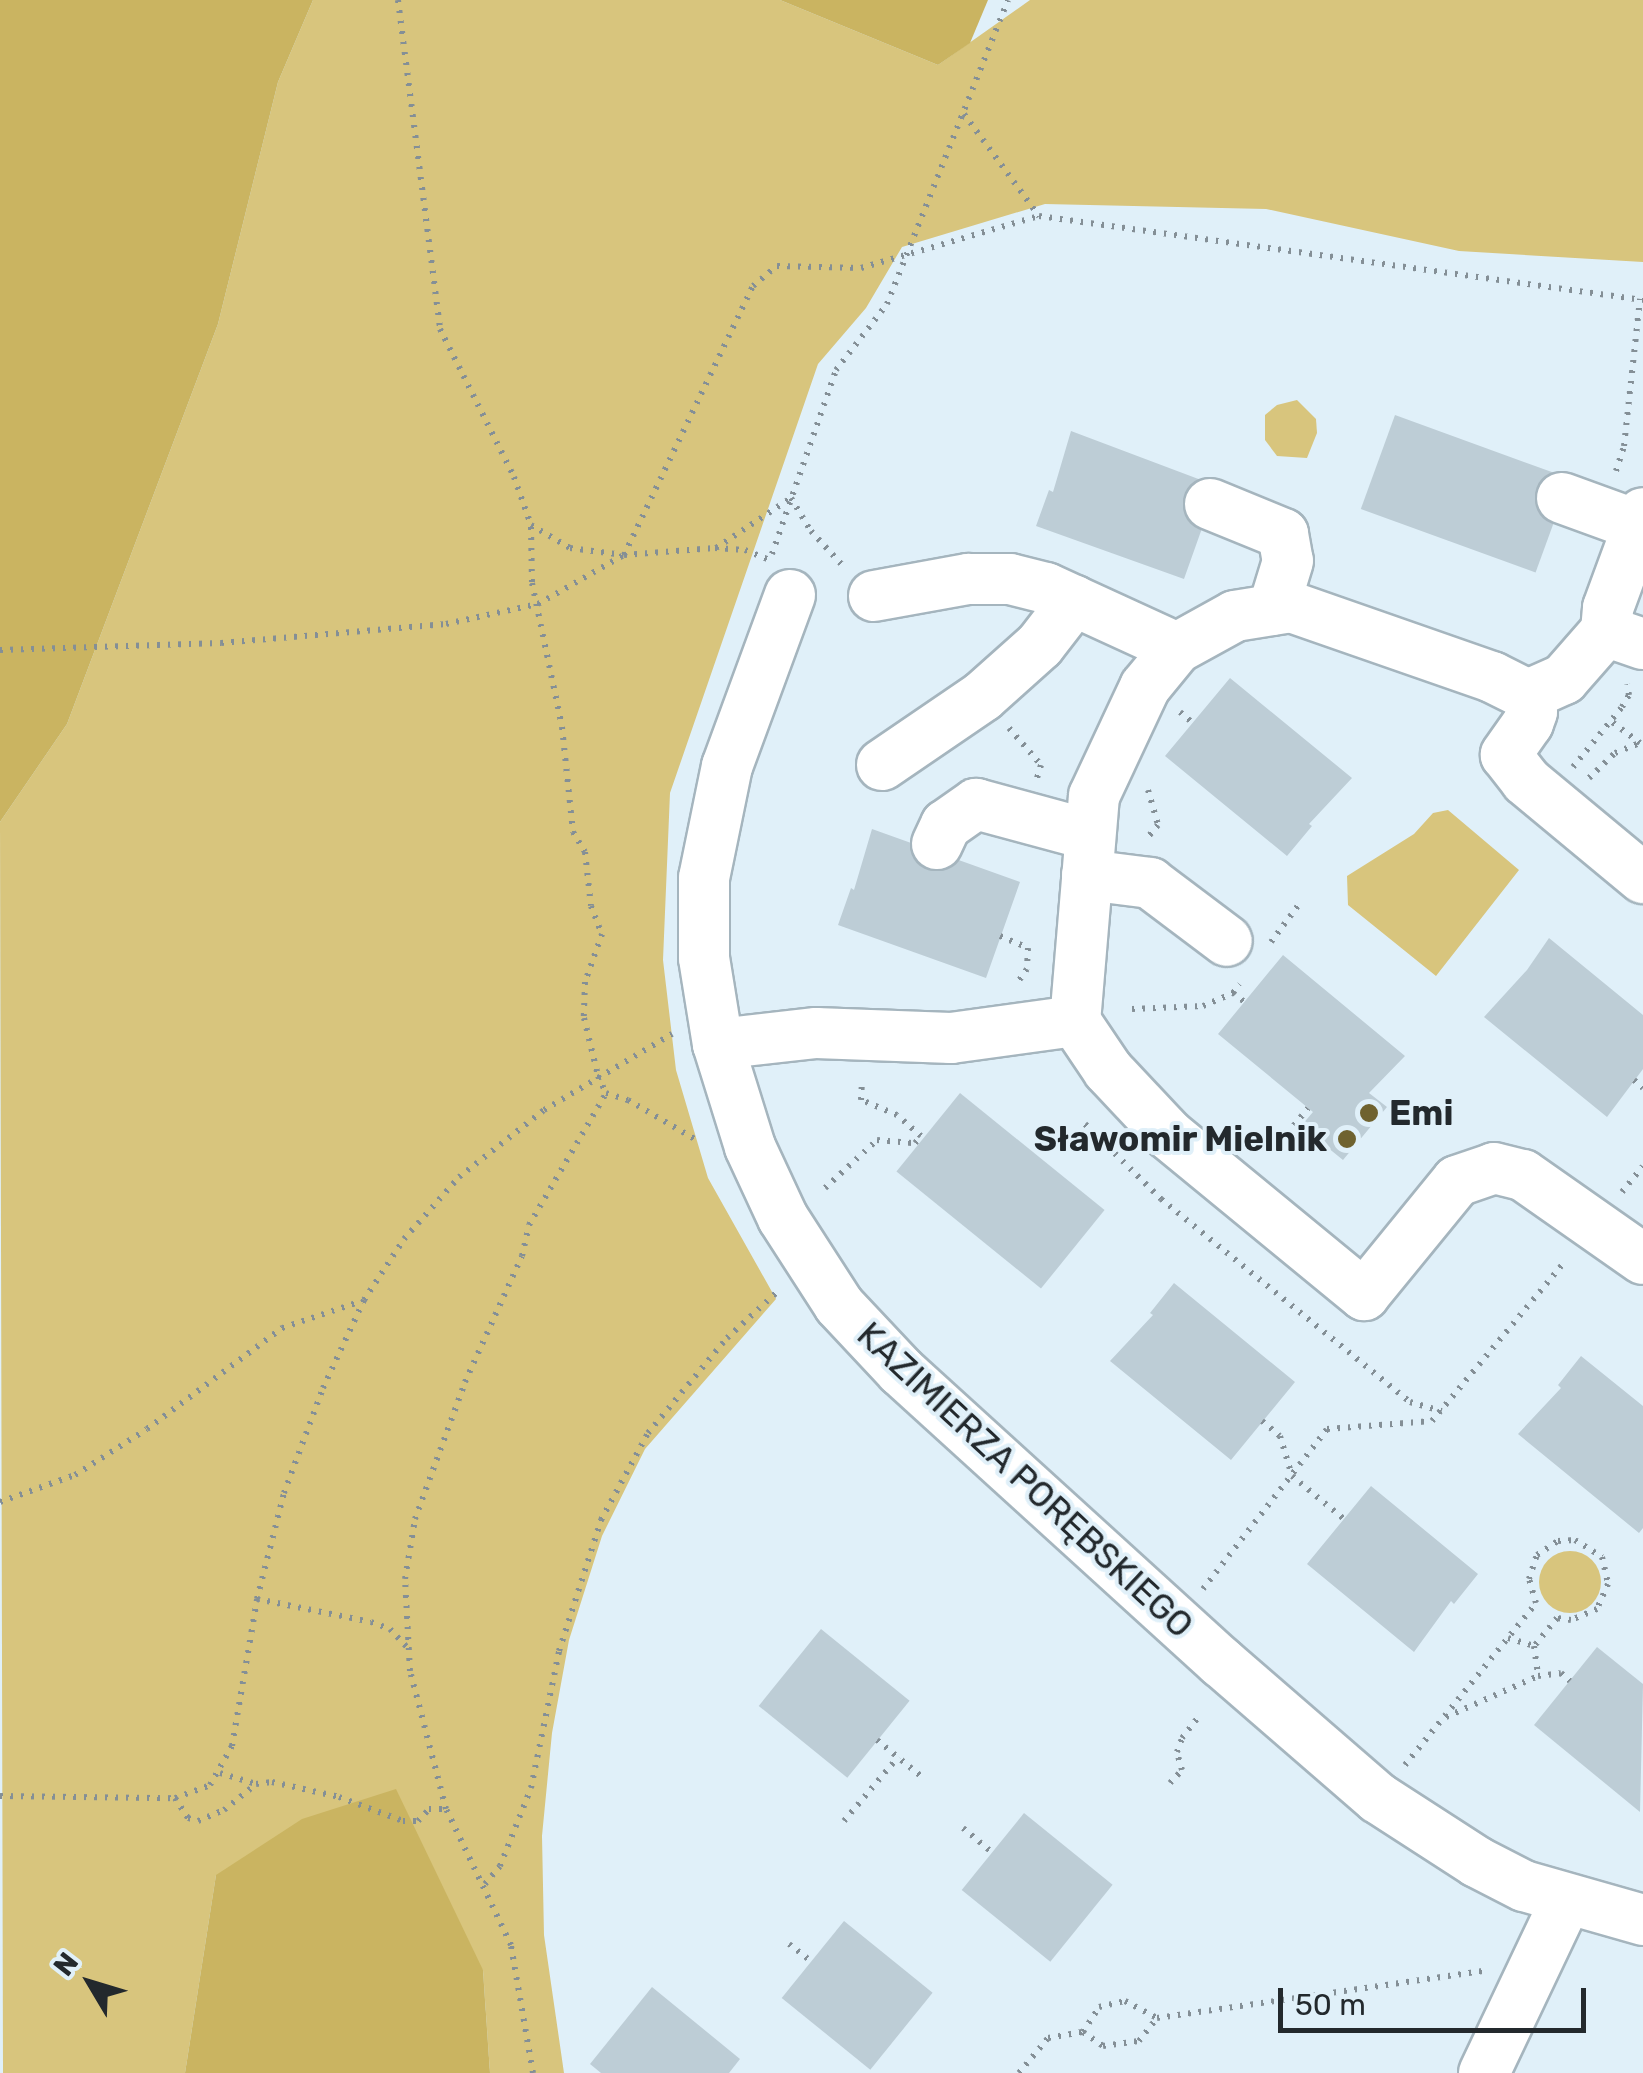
<!DOCTYPE html>
<html>
<head>
<meta charset="utf-8">
<style>
	body { margin:0 }
	#map { position:relative; width:1643px; height:2073px; overflow:hidden; background:#e0f0f9; font-family:Rubik,sans-serif }
	div>[style] { position:absolute }
	[style*='--x'] { left:calc(var(--x)*1px); top:calc(var(--y)*1px); width:calc(var(--w)*1px); rotate:calc(var(--a)*1deg) }
	.green>* { inset:0; background:#d8c57d }
	.round { border-radius:50% }
	.forest>* { inset:0; background:#cab461 }
	.building>* { inset:0; background:#bdcdd6; transform-origin:0 0 }
	.path>* { height:6px; margin-top:-3px; transform-origin:0; background:repeating-linear-gradient(90deg,#848f96 0 2.5px,transparent 0 10.5px) }
	.roads { filter:drop-shadow(2px 0 #a5b5be) drop-shadow(-2px 0 #a5b5be) drop-shadow(0 2px #a5b5be) drop-shadow(0 -2px #a5b5be) }
	.minor>* { height:50px; margin:-25px; padding:0 25px; transform-origin:25px; border-radius:25px; background:#fff }
	.dots>* { width:28px; height:28px; translate:-50% -50%; box-sizing:border-box; border:5px solid #e0f0f9; border-radius:50% }
	span { translate:-50% -50%; white-space:nowrap; text-align:center; line-height:1.15; -webkit-text-stroke:8px #e0f0f9; paint-order:stroke }
	.poi-label { font-size:35px; color:#23292d; font-weight:700 }
	.left { translate:0 -50%; text-align:left }
	.right { translate:-100% -50%; text-align:right }
	.street-label { font-size:35px; color:#23292d }
	.north { position:absolute; left:40px; top:1933px; width:100px; height:100px; -webkit-text-stroke:8px #e0f0f9; paint-order:stroke; rotate:308deg; font-size:28px; font-weight:700; line-height:40px; text-align:center; color:#23292d }
	.north::after { content:''; display:block; margin:auto; width:35px; height:45px; background:#23292d; clip-path:polygon(50% 0,100% 100%,50% 72%,0 100%) }
	.scale { position:absolute; left:1278px; top:1988px; width:308px; height:45px; box-sizing:border-box; border:5px solid #23292d; border-top:0; padding-left:12px; font-size:30px; line-height:35px; white-space:nowrap; color:#23292d; -webkit-text-stroke:8px #e0f0f9; paint-order:stroke }
</style>
</head>
<body>
<div id="map">
	<div class="green">
		<i style="clip-path:polygon(313px 0,780px 0,938px 65px,1030px 0,1643px 0,1643px 262px,1459px 251px,1266px 209px,1045px 204px,902px 247px,866px 308px,818px 364px,670px 793px,663px 960px,676px 1070px,708px 1178px,776px 1299px,645px 1449px,602px 1536px,569px 1640px,552px 1733px,542px 1836px,544px 1935px,564px 2073px,490px 2073px,483px 1970px,216px 1875px,185px 2073px,3px 2073px,0 822px,67px 724px,218px 324px,278px 82px)"></i>
		<i style="clip-path:polygon(1297px 400px,1316px 419px,1317px 433px,1307px 458px,1277px 456px,1265px 440px,1265px 415px,1277px 405px)"></i>
		<i style="clip-path:polygon(1448px 810px,1519px 870px,1436px 976px,1348px 905px,1347px 876px,1414px 834px,1433px 813px)"></i>
		<i class="round" style="left:1539px;top:1551px;width:62px;height:62px"></i>
	</div>
	<div class="forest">
		<i style="clip-path:polygon(0 0,313px 0,278px 82px,218px 324px,67px 724px,0 822px)"></i>
		<i style="clip-path:polygon(780px 0,988px 0,970px 43px,938px 65px)"></i>
		<i style="clip-path:polygon(396px 1789px,483px 1970px,490px 2073px,185px 2073px,216px 1875px,302px 1819px)"></i>
	</div>
	<div class="building">
		<i style="left:1395px;top:415px;width:186px;height:100px;rotate:20deg"></i>
		<i style="clip-path:polygon(1071px 431px,1217px 486px,1184px 579px,1036px 526px,1049px 490px,1053px 492px)"></i>
		<i style="clip-path:polygon(1230px 678px,1352px 778px,1309px 824px,1312px 826px,1287px 856px,1165px 756px)"></i>
		<i style="clip-path:polygon(872px 829px,1020px 882px,986px 978px,838px 925px,851px 888px,854px 890px)"></i>
		<i style="clip-path:polygon(1549px 938px,1643px 1015px,1643px 1069px,1607px 1117px,1484px 1017px,1527px 970px)"></i>
		<i style="clip-path:polygon(1283px 955px,1405px 1056px,1369px 1093px,1387px 1107px,1343px 1160px,1301px 1126px,1313px 1112px,1218px 1034px)"></i>
		<i style="left:960px;top:1093px;width:186px;height:101px;rotate:39deg"></i>
		<i style="clip-path:polygon(1174px 1283px,1295px 1382px,1231px 1460px,1110px 1361px,1153px 1315px,1150px 1313px)"></i>
		<i style="clip-path:polygon(1581px 1356px,1643px 1406px,1643px 1528px,1639px 1533px,1518px 1434px,1561px 1388px,1558px 1385px)"></i>
		<i style="clip-path:polygon(1371px 1486px,1478px 1574px,1454px 1604px,1451px 1601px,1414px 1652px,1307px 1564px)"></i>
		<i style="left:821px;top:1629px;width:114px;height:99px;rotate:39deg"></i>
		<i style="clip-path:polygon(1597px 1647px,1643px 1684px,1640px 1812px,1534px 1725px)"></i>
		<i style="left:1024px;top:1813px;width:114px;height:99px;rotate:39deg"></i>
		<i style="left:844px;top:1921px;width:114px;height:99px;rotate:39deg"></i>
		<i style="clip-path:polygon(652px 1987px,740px 2059px,729px 2073px,601px 2073px,590px 2064px)"></i>
	</div>
	<div class="path">
		<i style="--x:398;--y:0;--w:332;--a:82.7"></i>
		<i style="--x:440;--y:329;--w:165;--a:63.4"></i>
		<i style="--x:514;--y:477;--w:51;--a:70.5"></i>
		<i style="--x:531;--y:525;--w:45;--a:30.5"></i>
		<i style="--x:570;--y:548;--w:54;--a:7.4"></i>
		<i style="--x:624;--y:555;--w:91;--a:-4.4"></i>
		<i style="--x:715;--y:548;--w:30;--a:4"></i>
		<i style="--x:745;--y:550;--w:24;--a:22"></i>
		<i style="--x:964;--y:114;--w:127;--a:53.7"></i>
		<i style="--x:1616;--y:471;--w:26;--a:-72"></i>
		<i style="--x:1624;--y:446;--w:148;--a:-83.8"></i>
		<i style="--x:531;--y:527;--w:56;--a:89"></i>
		<i style="--x:532;--y:583;--w:147;--a:78.2"></i>
		<i style="--x:562;--y:727;--w:106;--a:84"></i>
		<i style="--x:573;--y:832;--w:23;--a:59"></i>
		<i style="--x:585;--y:852;--w:54;--a:83.7"></i>
		<i style="--x:591;--y:906;--w:30;--a:69"></i>
		<i style="--x:602;--y:934;--w:51;--a:109.5"></i>
		<i style="--x:585;--y:982;--w:36;--a:92"></i>
		<i style="--x:584;--y:1018;--w:60;--a:76.4"></i>
		<i style="--x:598;--y:1076;--w:19;--a:65"></i>
		<i style="--x:606;--y:1093;--w:23;--a:18"></i>
		<i style="--x:628;--y:1100;--w:83;--a:30.3"></i>
		<i style="--x:716;--y:548;--w:90;--a:-33.7"></i>
		<i style="--x:791;--y:498;--w:39;--a:59"></i>
		<i style="--x:811;--y:531;--w:49;--a:47.5"></i>
		<i style="--x:772;--y:554;--w:195;--a:-70.8"></i>
		<i style="--x:836;--y:370;--w:83;--a:-52.3"></i>
		<i style="--x:887;--y:304;--w:327;--a:-68.3"></i>
		<i style="--x:0;--y:650;--w:221;--a:-1.8"></i>
		<i style="--x:221;--y:643;--w:226;--a:-4.8"></i>
		<i style="--x:446;--y:624;--w:94;--a:-12.3"></i>
		<i style="--x:538;--y:604;--w:99;--a:-29.7"></i>
		<i style="--x:624;--y:555;--w:298;--a:-64.4"></i>
		<i style="--x:753;--y:286;--w:31;--a:-40"></i>
		<i style="--x:777;--y:266;--w:84;--a:1.4"></i>
		<i style="--x:861;--y:268;--w:185;--a:-16.3"></i>
		<i style="--x:1039;--y:216;--w:610;--a:7.92"></i>
		<i style="--x:1180;--y:712;--w:18;--a:41"></i>
		<i style="--x:1009;--y:728;--w:49;--a:49.1"></i>
		<i style="--x:1041;--y:765;--w:14;--a:107"></i>
		<i style="--x:1573;--y:767;--w:77;--a:-50.8"></i>
		<i style="--x:1622;--y:707;--w:14;--a:-60"></i>
		<i style="--x:1629;--y:695;--w:11;--a:-100"></i>
		<i style="--x:1589;--y:778;--w:36;--a:-44"></i>
		<i style="--x:1615;--y:753;--w:27;--a:-22"></i>
		<i style="--x:1640;--y:743;--w:36;--a:-143"></i>
		<i style="--x:1148;--y:790;--w:36;--a:74"></i>
		<i style="--x:1158;--y:825;--w:16;--a:130"></i>
		<i style="--x:1000;--y:936;--w:30;--a:23"></i>
		<i style="--x:1028;--y:948;--w:21;--a:93"></i>
		<i style="--x:1027;--y:969;--w:19;--a:125"></i>
		<i style="--x:1271;--y:942;--w:49;--a:-53.4"></i>
		<i style="--x:1233;--y:993;--w:16;--a:38"></i>
		<i style="--x:1132;--y:1009;--w:71;--a:-2.4"></i>
		<i style="--x:1203;--y:1006;--w:33;--a:-23"></i>
		<i style="--x:1233;--y:993;--w:11;--a:-52"></i>
		<i style="--x:1634;--y:1080;--w:12;--a:42"></i>
		<i style="--x:1085;--y:1124;--w:107;--a:44.6"></i>
		<i style="--x:1161;--y:1199;--w:321;--a:39.2"></i>
		<i style="--x:1410;--y:1402;--w:33;--a:16"></i>
		<i style="--x:1274;--y:1150;--w:54;--a:-51"></i>
		<i style="--x:825;--y:1188;--w:71;--a:-42.7"></i>
		<i style="--x:877;--y:1140;--w:38;--a:5"></i>
		<i style="--x:915;--y:1143;--w:9;--a:-49"></i>
		<i style="--x:921;--y:1136;--w:32;--a:-139"></i>
		<i style="--x:897;--y:1115;--w:39;--a:-157"></i>
		<i style="--x:861;--y:1100;--w:17;--a:-87"></i>
		<i style="--x:1622;--y:1192;--w:33;--a:-51"></i>
		<i style="--x:1262;--y:1421;--w:23;--a:40"></i>
		<i style="--x:1280;--y:1436;--w:42;--a:73.3"></i>
		<i style="--x:1292;--y:1476;--w:67;--a:39.6"></i>
		<i style="--x:0;--y:1502;--w:80;--a:-19.8"></i>
		<i style="--x:75;--y:1475;--w:85;--a:-32.6"></i>
		<i style="--x:147;--y:1429;--w:169;--a:-36.8"></i>
		<i style="--x:282;--y:1328;--w:84;--a:-18.6"></i>
		<i style="--x:1203;--y:1589;--w:202;--a:-52.2"></i>
		<i style="--x:1327;--y:1429;--w:105;--a:-4.4"></i>
		<i style="--x:1432;--y:1421;--w:209;--a:-50.2"></i>
		<i style="--x:257;--y:1599;--w:116;--a:11.4"></i>
		<i style="--x:371;--y:1622;--w:20;--a:20"></i>
		<i style="--x:390;--y:1629;--w:26;--a:47"></i>
		<i style="--x:1508;--y:1638;--w:27;--a:17"></i>
		<i style="--x:1446;--y:1717;--w:101;--a:-24"></i>
		<i style="--x:1538;--y:1676;--w:23;--a:-7"></i>
		<i style="--x:1561;--y:1673;--w:12;--a:42"></i>
		<i style="--x:877;--y:1740;--w:58;--a:39.4"></i>
		<i style="--x:1405;--y:1765;--w:208;--a:-51"></i>
		<i style="--x:1536;--y:1603;--w:25;--a:-106"></i>
		<i style="--x:1529;--y:1579;--w:25;--a:-72"></i>
		<i style="--x:1537;--y:1555;--w:25;--a:-34"></i>
		<i style="--x:1558;--y:1541;--w:17;--a:-3"></i>
		<i style="--x:1575;--y:1540;--w:32;--a:32"></i>
		<i style="--x:1602;--y:1557;--w:28;--a:77"></i>
		<i style="--x:1608;--y:1584;--w:27;--a:114"></i>
		<i style="--x:1597;--y:1609;--w:28;--a:157"></i>
		<i style="--x:1571;--y:1620;--w:14;--a:-172"></i>
		<i style="--x:1557;--y:1618;--w:36;--a:129"></i>
		<i style="--x:1534;--y:1646;--w:30;--a:82"></i>
		<i style="--x:220;--y:1773;--w:38;--a:17"></i>
		<i style="--x:256;--y:1784;--w:16;--a:-7"></i>
		<i style="--x:272;--y:1782;--w:69;--a:12.6"></i>
		<i style="--x:339;--y:1797;--w:68;--a:20.6"></i>
		<i style="--x:403;--y:1821;--w:15;--a:0"></i>
		<i style="--x:418;--y:1821;--w:16;--a:-47"></i>
		<i style="--x:429;--y:1809;--w:17;--a:0"></i>
		<i style="--x:1170;--y:1783;--w:18;--a:-47"></i>
		<i style="--x:1182;--y:1770;--w:19;--a:-106"></i>
		<i style="--x:1177;--y:1752;--w:15;--a:-70"></i>
		<i style="--x:1182;--y:1738;--w:29;--a:-52"></i>
		<i style="--x:0;--y:1796;--w:175;--a:0.7"></i>
		<i style="--x:175;--y:1798;--w:37;--a:-20"></i>
		<i style="--x:210;--y:1785;--w:45;--a:-60.6"></i>
		<i style="--x:232;--y:1746;--w:149;--a:-80.3"></i>
		<i style="--x:257;--y:1599;--w:109;--a:-75.7"></i>
		<i style="--x:284;--y:1493;--w:112;--a:-69.6"></i>
		<i style="--x:323;--y:1388;--w:97;--a:-65"></i>
		<i style="--x:364;--y:1300;--w:73;--a:-56.7"></i>
		<i style="--x:404;--y:1239;--w:83;--a:-48.4"></i>
		<i style="--x:459;--y:1177;--w:108;--a:-38.2"></i>
		<i style="--x:544;--y:1110;--w:149;--a:-30.7"></i>
		<i style="--x:175;--y:1798;--w:24;--a:57"></i>
		<i style="--x:188;--y:1818;--w:10;--a:17"></i>
		<i style="--x:198;--y:1821;--w:28;--a:-23"></i>
		<i style="--x:224;--y:1810;--w:40;--a:-39"></i>
		<i style="--x:844;--y:1821;--w:84;--a:-49.8"></i>
		<i style="--x:963;--y:1828;--w:38;--a:40"></i>
		<i style="--x:485;--y:1884;--w:23;--a:-50"></i>
		<i style="--x:500;--y:1866;--w:84;--a:-68.3"></i>
		<i style="--x:531;--y:1788;--w:140;--a:-78.4"></i>
		<i style="--x:559;--y:1651;--w:138;--a:-72.2"></i>
		<i style="--x:601;--y:1520;--w:99;--a:-61.6"></i>
		<i style="--x:648;--y:1433;--w:124;--a:-50.3"></i>
		<i style="--x:727;--y:1338;--w:68;--a:-42.6"></i>
		<i style="--x:789;--y:1944;--w:29;--a:38"></i>
		<i style="--x:1083;--y:2032;--w:24;--a:35"></i>
		<i style="--x:1103;--y:2046;--w:36;--a:-8"></i>
		<i style="--x:1139;--y:2041;--w:29;--a:-52"></i>
		<i style="--x:533;--y:2073;--w:130;--a:-99.8"></i>
		<i style="--x:511;--y:1945;--w:151;--a:-115.5"></i>
		<i style="--x:446;--y:1809;--w:143;--a:-104.6"></i>
		<i style="--x:410;--y:1671;--w:92;--a:-93.1"></i>
		<i style="--x:405;--y:1579;--w:61;--a:-80.5"></i>
		<i style="--x:415;--y:1519;--w:146;--a:-69.9"></i>
		<i style="--x:465;--y:1382;--w:138;--a:-65.7"></i>
		<i style="--x:522;--y:1256;--w:32;--a:-77"></i>
		<i style="--x:529;--y:1225;--w:153;--a:-59.7"></i>
		<i style="--x:1019;--y:2073;--w:45;--a:-50.4"></i>
		<i style="--x:1048;--y:2038;--w:36;--a:-10"></i>
		<i style="--x:1083;--y:2032;--w:30;--a:-57"></i>
		<i style="--x:1099;--y:2007;--w:27;--a:-13"></i>
		<i style="--x:1125;--y:2001;--w:36;--a:28"></i>
		<i style="--x:1157;--y:2018;--w:329;--a:-8.2"></i>
	</div>
	<div class="roads">
		<div class="minor">
			<i style="--x:1562;--y:498;--w:79;--a:20"></i>
			<i style="--x:1210;--y:504;--w:79;--a:22.3"></i>
			<i style="--x:1283;--y:534;--w:27;--a:80"></i>
			<i style="--x:1288;--y:561;--w:51;--a:107"></i>
			<i style="--x:790;--y:595;--w:182;--a:110.2"></i>
			<i style="--x:727;--y:766;--w:114;--a:101.6"></i>
			<i style="--x:704;--y:878;--w:80;--a:90"></i>
			<i style="--x:704;--y:958;--w:87;--a:80.8"></i>
			<i style="--x:718;--y:1044;--w:108;--a:72.7"></i>
			<i style="--x:750;--y:1147;--w:78;--a:65.1"></i>
			<i style="--x:783;--y:1218;--w:103;--a:57.2"></i>
			<i style="--x:839;--y:1305;--w:91;--a:46.8"></i>
			<i style="--x:901;--y:1371;--w:433;--a:42.3"></i>
			<i style="--x:1221;--y:1662;--w:208;--a:40.9"></i>
			<i style="--x:1378;--y:1798;--w:118;--a:32.9"></i>
			<i style="--x:1477;--y:1862;--w:53;--a:27.1"></i>
			<i style="--x:1524;--y:1886;--w:124;--a:15.9"></i>
			<i style="--x:874;--y:596;--w:96;--a:-10.3"></i>
			<i style="--x:968;--y:579;--w:42;--a:0"></i>
			<i style="--x:1010;--y:579;--w:37;--a:14"></i>
			<i style="--x:1046;--y:588;--w:144;--a:24.6"></i>
			<i style="--x:1606;--y:631;--w:23;--a:-85"></i>
			<i style="--x:1608;--y:608;--w:101;--a:-69.8"></i>
			<i style="--x:1643;--y:644;--w:39;--a:-161"></i>
			<i style="--x:1606;--y:631;--w:64;--a:131.2"></i>
			<i style="--x:1564;--y:679;--w:39;--a:156"></i>
			<i style="--x:1528;--y:695;--w:40;--a:-153.4"></i>
			<i style="--x:1492;--y:677;--w:213;--a:-160.8"></i>
			<i style="--x:1291;--y:607;--w:57;--a:170.9"></i>
			<i style="--x:1235;--y:616;--w:66;--a:151.1"></i>
			<i style="--x:1177;--y:648;--w:50;--a:129.4"></i>
			<i style="--x:1145;--y:687;--w:120;--a:115.1"></i>
			<i style="--x:1094;--y:796;--w:226;--a:94.8"></i>
			<i style="--x:1075;--y:1021;--w:59;--a:56"></i>
			<i style="--x:1108;--y:1070;--w:88;--a:46.8"></i>
			<i style="--x:1168;--y:1134;--w:254;--a:39.4"></i>
			<i style="--x:1364;--y:1295;--w:147;--a:-50.8"></i>
			<i style="--x:1457;--y:1181;--w:39;--a:-19"></i>
			<i style="--x:1494;--y:1168;--w:30;--a:14"></i>
			<i style="--x:1523;--y:1175;--w:146;--a:35"></i>
			<i style="--x:1528;--y:695;--w:17;--a:77"></i>
			<i style="--x:1532;--y:712;--w:12;--a:110"></i>
			<i style="--x:1528;--y:723;--w:39;--a:125"></i>
			<i style="--x:1506;--y:755;--w:33;--a:52"></i>
			<i style="--x:1526;--y:781;--w:152;--a:39.7"></i>
			<i style="--x:882;--y:765;--w:122;--a:-34.3"></i>
			<i style="--x:983;--y:696;--w:76;--a:-41.8"></i>
			<i style="--x:1040;--y:645;--w:56;--a:-52.3"></i>
			<i style="--x:937;--y:844;--w:21;--a:-65"></i>
			<i style="--x:946;--y:825;--w:37;--a:-35"></i>
			<i style="--x:976;--y:804;--w:118;--a:15.2"></i>
			<i style="--x:1087;--y:875;--w:64;--a:7.2"></i>
			<i style="--x:1150;--y:883;--w:96;--a:37"></i>
			<i style="--x:718;--y:1044;--w:99;--a:-6.4"></i>
			<i style="--x:816;--y:1033;--w:135;--a:2.1"></i>
			<i style="--x:951;--y:1038;--w:125;--a:-7.8"></i>
			<i style="--x:1484;--y:2073;--w:191;--a:-64.6"></i>
		</div>
	</div>
	<div class="dots">
		<i style="left:1369px;top:1113px;background:#6f622f"></i>
		<i style="left:1347px;top:1139px;background:#6f622f"></i>
	</div>
	<div class="poi-label">
		<span class="left" style="left:1389px;top:1113px">Emi</span>
		<span class="right" style="left:1327px;top:1139px">Sławomir Mielnik</span>
	</div>
	<div class="street-label">
		<span style="left:1025px;top:1480px;rotate:43deg">KAZIMIERZA PORĘBSKIEGO</span>
	</div>
	<div class="north">N</div>
	<div class="scale">50 m</div>
</div>
</body>
</html>
